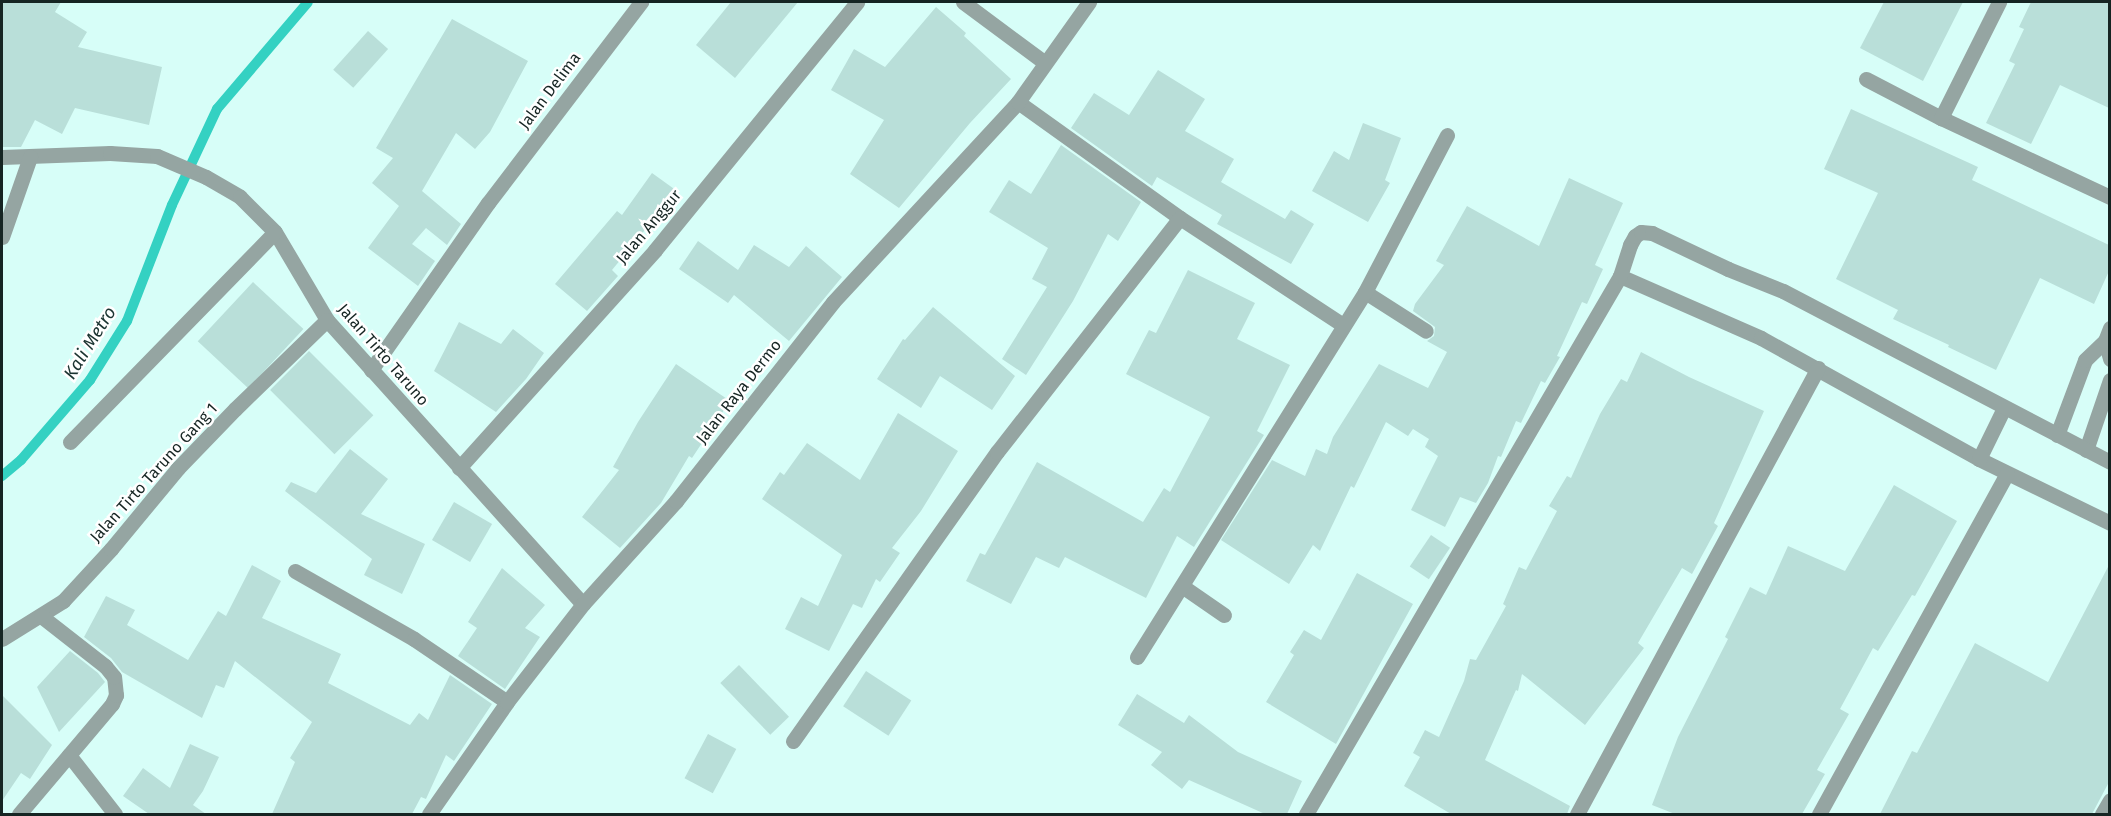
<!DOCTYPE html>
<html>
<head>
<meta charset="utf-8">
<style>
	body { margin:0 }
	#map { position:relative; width:2111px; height:816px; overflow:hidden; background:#d7fef8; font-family:"Fira Sans",sans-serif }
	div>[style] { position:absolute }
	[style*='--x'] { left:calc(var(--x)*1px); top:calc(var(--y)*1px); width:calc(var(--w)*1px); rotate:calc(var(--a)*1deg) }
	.stream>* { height:10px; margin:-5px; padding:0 5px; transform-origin:5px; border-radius:5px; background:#34d1c2 }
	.building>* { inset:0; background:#b9dfd9; transform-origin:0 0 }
	.minor>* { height:15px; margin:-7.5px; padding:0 7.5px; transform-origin:7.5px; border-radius:7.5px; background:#95a5a2 }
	span { translate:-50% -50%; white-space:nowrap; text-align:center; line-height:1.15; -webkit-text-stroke:5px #fff; paint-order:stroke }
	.street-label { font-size:16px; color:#162523 }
	.water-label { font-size:18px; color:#1b3431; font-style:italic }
	.frame { position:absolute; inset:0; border:3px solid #162523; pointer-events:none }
</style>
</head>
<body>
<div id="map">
	<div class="stream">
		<i style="--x:2;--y:476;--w:25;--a:-40"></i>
		<i style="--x:21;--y:460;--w:106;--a:-49.2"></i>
		<i style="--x:90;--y:380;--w:70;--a:-57.9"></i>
		<i style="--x:127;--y:321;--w:124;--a:-68.8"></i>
		<i style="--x:172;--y:205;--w:106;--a:-64.9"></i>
		<i style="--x:217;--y:109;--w:140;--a:-49.6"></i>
	</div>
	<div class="building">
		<i style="clip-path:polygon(2px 2px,61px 2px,55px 12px,87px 32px,78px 47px,162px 67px,149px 125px,75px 108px,62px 134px,35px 120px,21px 147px,2px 147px)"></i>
		<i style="clip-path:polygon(731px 2px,798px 2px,735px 78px,696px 45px)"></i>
		<i style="clip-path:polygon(1884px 2px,1963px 2px,1923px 81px,1860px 48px)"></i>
		<i style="clip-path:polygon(2031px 2px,2109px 2px,2109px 108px,2060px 85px,2031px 144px,1986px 123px,2015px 64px,2009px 61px,2024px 29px,2019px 27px)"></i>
		<i style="clip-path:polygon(936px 7px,966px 33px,964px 36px,1011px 79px,970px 123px,899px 208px,850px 174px,884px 120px,831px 90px,854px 49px,885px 67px)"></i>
		<i style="clip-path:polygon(452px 19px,528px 61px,490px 132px,475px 149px,456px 133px,422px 191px,461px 224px,447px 245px,426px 228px,412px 244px,435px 261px,418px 286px,368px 248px,399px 206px,372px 183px,393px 158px,376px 148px)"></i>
		<i style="left:368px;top:31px;width:27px;height:52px;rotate:42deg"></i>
		<i style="clip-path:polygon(1158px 70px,1205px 99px,1185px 131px,1234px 159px,1221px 182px,1285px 219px,1291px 210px,1314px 224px,1291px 264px,1217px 224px,1222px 215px,1157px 177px,1152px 186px,1071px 128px,1094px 93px,1129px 115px)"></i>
		<i style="clip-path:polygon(1851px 109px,1978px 167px,1972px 180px,2109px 245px,2109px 271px,2094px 304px,2040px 278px,1996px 370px,1948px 347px,1949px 345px,1893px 319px,1898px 310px,1836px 279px,1878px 193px,1824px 169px)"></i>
		<i style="clip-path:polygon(1363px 123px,1401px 138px,1385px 180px,1390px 183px,1368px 222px,1312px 191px,1334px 151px,1349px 160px)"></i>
		<i style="clip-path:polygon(1061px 145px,1141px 202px,1118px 241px,1108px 234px,1073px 301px,1026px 375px,1002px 359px,1047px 287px,1032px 279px,1048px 248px,989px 212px,1009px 180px,1031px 194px)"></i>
		<i style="clip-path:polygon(652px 173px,677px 191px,612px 270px,618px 276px,587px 311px,555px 284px,617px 211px,622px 215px)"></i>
		<i style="clip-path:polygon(1569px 178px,1623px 203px,1595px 265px,1603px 269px,1587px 304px,1582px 302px,1557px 356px,1560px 357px,1545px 383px,1541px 381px,1521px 423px,1516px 421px,1501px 457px,1498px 456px,1488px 483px,1476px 503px,1460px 497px,1445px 527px,1411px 510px,1438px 456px,1425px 447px,1429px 439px,1413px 429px,1408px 436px,1386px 422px,1354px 488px,1351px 486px,1320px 551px,1313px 545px,1289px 584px,1221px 540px,1272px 460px,1305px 476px,1316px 449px,1327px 454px,1333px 437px,1379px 364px,1428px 388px,1447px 352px,1427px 341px,1434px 336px,1435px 327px,1413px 311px,1415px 304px,1444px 265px,1436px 261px,1467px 206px,1539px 246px)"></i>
		<i style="clip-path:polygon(698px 241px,738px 270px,754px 245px,789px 267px,806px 246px,842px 277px,789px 341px,734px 295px,728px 303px,679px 269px)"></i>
		<i style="clip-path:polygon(1188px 270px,1255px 303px,1237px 339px,1290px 365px,1257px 431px,1264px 435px,1194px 547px,1177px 536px,1146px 598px,1065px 557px,1059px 568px,1036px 557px,1011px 604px,966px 581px,980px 553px,985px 555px,1037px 462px,1143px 522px,1164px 488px,1170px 492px,1210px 417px,1126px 374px,1149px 330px,1156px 333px)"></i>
		<i style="left:253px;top:282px;width:69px;height:81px;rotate:43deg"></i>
		<i style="clip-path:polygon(933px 307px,1015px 376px,992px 410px,940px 376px,921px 408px,877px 379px,903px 339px,905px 340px)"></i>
		<i style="clip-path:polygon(459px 322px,501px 344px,513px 329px,544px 353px,526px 379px,496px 412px,434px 371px)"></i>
		<i style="left:309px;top:351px;width:91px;height:55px;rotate:45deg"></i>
		<i style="clip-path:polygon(1641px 352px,1689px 377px,1764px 411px,1714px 523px,1718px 526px,1692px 574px,1682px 568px,1638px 643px,1644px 648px,1585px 725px,1522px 674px,1518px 691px,1516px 690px,1485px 760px,1570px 806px,1567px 814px,1451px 814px,1404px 786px,1420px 757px,1413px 753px,1425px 730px,1439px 737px,1464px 681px,1470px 659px,1476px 660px,1506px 606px,1503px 604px,1519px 567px,1526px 570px,1557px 511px,1549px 506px,1567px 476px,1571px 478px,1600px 414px,1621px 379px,1627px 382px)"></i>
		<i style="clip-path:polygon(676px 364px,730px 401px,692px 458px,689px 456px,661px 503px,620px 548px,582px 517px,619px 470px,613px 467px,638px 422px)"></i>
		<i style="clip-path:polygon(898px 413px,958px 451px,921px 511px,892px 548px,900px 553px,880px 582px,876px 579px,862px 608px,853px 604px,829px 651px,785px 629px,801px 597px,818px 606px,842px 555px,762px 499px,780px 472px,784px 475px,807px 443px,860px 480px)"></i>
		<i style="clip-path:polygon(350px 449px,388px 479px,361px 514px,425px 544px,402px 594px,364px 575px,372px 559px,285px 491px,291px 482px,316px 493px)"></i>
		<i style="clip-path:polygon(1894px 485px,1957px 521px,1915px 596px,1912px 595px,1878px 651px,1873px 648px,1840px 709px,1849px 714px,1817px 770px,1825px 774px,1802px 814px,1675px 814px,1652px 805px,1678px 737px,1728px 639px,1725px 637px,1750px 587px,1766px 595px,1788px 546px,1845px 571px)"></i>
		<i style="left:454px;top:502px;width:44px;height:44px;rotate:30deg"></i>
		<i style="left:1431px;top:535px;width:23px;height:38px;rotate:34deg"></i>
		<i style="clip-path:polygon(252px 565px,281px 581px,262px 618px,341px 654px,328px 683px,410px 725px,419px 713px,428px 720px,450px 675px,492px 704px,454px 761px,446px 755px,426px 799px,421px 797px,412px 814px,272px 814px,295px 762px,290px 758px,312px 722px,235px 661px,224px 688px,216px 685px,202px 718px,122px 672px,111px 658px,84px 637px,106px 596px,135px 610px,127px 625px,188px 660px,218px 611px,226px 616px)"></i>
		<i style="clip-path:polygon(2109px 565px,2109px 782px,2092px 814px,1880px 814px,1912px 751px,1917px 753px,1975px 643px,2048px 682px)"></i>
		<i style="clip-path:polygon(502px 568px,545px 605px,525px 628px,540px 637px,505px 689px,458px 656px,477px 628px,468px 622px)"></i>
		<i style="clip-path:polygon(1357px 573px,1413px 604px,1336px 744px,1266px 702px,1294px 655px,1290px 652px,1304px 630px,1321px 640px)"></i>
		<i style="clip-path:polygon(70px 651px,98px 673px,105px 682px,59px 732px,37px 687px)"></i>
		<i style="left:739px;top:665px;width:72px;height:26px;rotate:46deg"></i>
		<i style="left:866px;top:671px;width:54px;height:42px;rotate:33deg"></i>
		<i style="clip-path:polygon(1137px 694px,1184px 723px,1189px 715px,1238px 752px,1302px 781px,1287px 814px,1265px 814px,1189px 780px,1182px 789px,1151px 765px,1162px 752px,1118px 725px)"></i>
		<i style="clip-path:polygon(2px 695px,52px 745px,30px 779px,21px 773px,2px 801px)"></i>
		<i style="left:708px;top:734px;width:32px;height:50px;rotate:28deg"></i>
		<i style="clip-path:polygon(190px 744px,219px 757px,203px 791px,193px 805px,206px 814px,149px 814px,123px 796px,143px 768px,170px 788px)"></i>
	</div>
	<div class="minor">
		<i style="--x:963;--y:2;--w:102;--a:36.6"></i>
		<i style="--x:1866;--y:79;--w:85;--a:27.5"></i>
		<i style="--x:1941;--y:118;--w:187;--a:25.1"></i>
		<i style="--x:1018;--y:102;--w:199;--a:35.6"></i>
		<i style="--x:1180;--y:218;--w:195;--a:33.3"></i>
		<i style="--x:1941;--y:118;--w:130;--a:-63.4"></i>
		<i style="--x:2;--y:157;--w:108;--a:-2.1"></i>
		<i style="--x:110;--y:153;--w:47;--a:3.7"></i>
		<i style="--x:157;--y:156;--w:53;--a:23.2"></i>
		<i style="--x:206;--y:177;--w:39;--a:30"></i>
		<i style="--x:240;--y:197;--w:49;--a:45"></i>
		<i style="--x:275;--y:232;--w:102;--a:59.4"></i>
		<i style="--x:327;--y:320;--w:382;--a:48"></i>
		<i style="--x:2;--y:237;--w:85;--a:-70.7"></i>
		<i style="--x:1620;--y:276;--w:154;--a:23.7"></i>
		<i style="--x:1761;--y:338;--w:249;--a:29"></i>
		<i style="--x:1979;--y:459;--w:146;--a:26"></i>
		<i style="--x:1365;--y:292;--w:72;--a:32.6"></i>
		<i style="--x:2105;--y:341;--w:19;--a:74"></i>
		<i style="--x:371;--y:370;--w:204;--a:-55"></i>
		<i style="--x:488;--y:203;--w:253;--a:-52.7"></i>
		<i style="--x:2057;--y:435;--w:80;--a:-69.5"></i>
		<i style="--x:2085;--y:360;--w:28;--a:-44"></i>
		<i style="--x:2105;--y:341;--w:14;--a:-69"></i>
		<i style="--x:70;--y:442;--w:293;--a:-45.7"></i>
		<i style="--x:2086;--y:450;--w:74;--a:-71.1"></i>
		<i style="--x:1979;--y:459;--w:57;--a:-63.9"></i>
		<i style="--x:459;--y:468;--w:293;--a:-48"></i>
		<i style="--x:655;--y:250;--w:320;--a:-50.8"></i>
		<i style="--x:295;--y:571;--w:137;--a:29.7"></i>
		<i style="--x:414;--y:639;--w:112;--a:34.1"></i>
		<i style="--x:1182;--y:586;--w:51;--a:34.6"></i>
		<i style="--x:2;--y:639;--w:72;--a:-31.9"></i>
		<i style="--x:63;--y:601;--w:71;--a:-47.3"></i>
		<i style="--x:111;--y:549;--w:105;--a:-50.4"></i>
		<i style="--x:178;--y:468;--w:82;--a:-46"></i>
		<i style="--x:235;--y:409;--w:128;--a:-44.1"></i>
		<i style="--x:1137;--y:657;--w:430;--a:-58"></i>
		<i style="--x:1365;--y:292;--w:177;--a:-62.4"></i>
		<i style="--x:793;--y:741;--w:354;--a:-54.8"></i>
		<i style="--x:997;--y:452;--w:297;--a:-52"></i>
		<i style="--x:69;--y:755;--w:75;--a:52.1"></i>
		<i style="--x:19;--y:814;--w:144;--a:-49.8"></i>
		<i style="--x:112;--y:704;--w:10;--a:-66"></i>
		<i style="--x:116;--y:695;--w:18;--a:-96"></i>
		<i style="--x:114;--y:677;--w:14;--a:-129"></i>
		<i style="--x:105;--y:666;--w:81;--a:-142"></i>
		<i style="--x:429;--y:814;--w:136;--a:-55.1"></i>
		<i style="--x:507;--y:702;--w:124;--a:-52.2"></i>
		<i style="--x:583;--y:604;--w:139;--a:-47.9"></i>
		<i style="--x:676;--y:501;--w:253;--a:-51.7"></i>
		<i style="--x:833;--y:302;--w:272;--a:-47.2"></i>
		<i style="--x:1018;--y:102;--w:123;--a:-54.6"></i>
		<i style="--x:1306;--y:814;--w:623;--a:-59.73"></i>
		<i style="--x:1620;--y:276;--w:33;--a:-72"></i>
		<i style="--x:1630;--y:245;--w:10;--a:-61"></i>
		<i style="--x:1635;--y:236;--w:7;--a:-34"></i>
		<i style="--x:1641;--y:232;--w:11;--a:5"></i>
		<i style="--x:1652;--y:233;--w:84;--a:25.3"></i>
		<i style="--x:1728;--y:269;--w:59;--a:21.8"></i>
		<i style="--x:1783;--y:291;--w:369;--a:27.6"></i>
		<i style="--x:1577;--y:814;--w:507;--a:-61.62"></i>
		<i style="--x:1819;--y:814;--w:389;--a:-61.1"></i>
		<i style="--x:2102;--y:814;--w:16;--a:-60"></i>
	</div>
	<div class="street-label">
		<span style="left:550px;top:91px;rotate:-53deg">Jalan Delima</span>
		<span style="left:649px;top:227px;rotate:-50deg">Jalan Anggur</span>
		<span style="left:383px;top:355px;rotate:49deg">Jalan Tirto Taruno</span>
		<span style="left:739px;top:392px;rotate:-52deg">Jalan Raya Dermo</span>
		<span style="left:154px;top:473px;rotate:-48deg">Jalan Tirto Taruno Gang 1</span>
	</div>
	<div class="water-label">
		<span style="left:90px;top:343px;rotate:-58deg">Kali Metro</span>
	</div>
	<div class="frame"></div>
</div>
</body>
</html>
